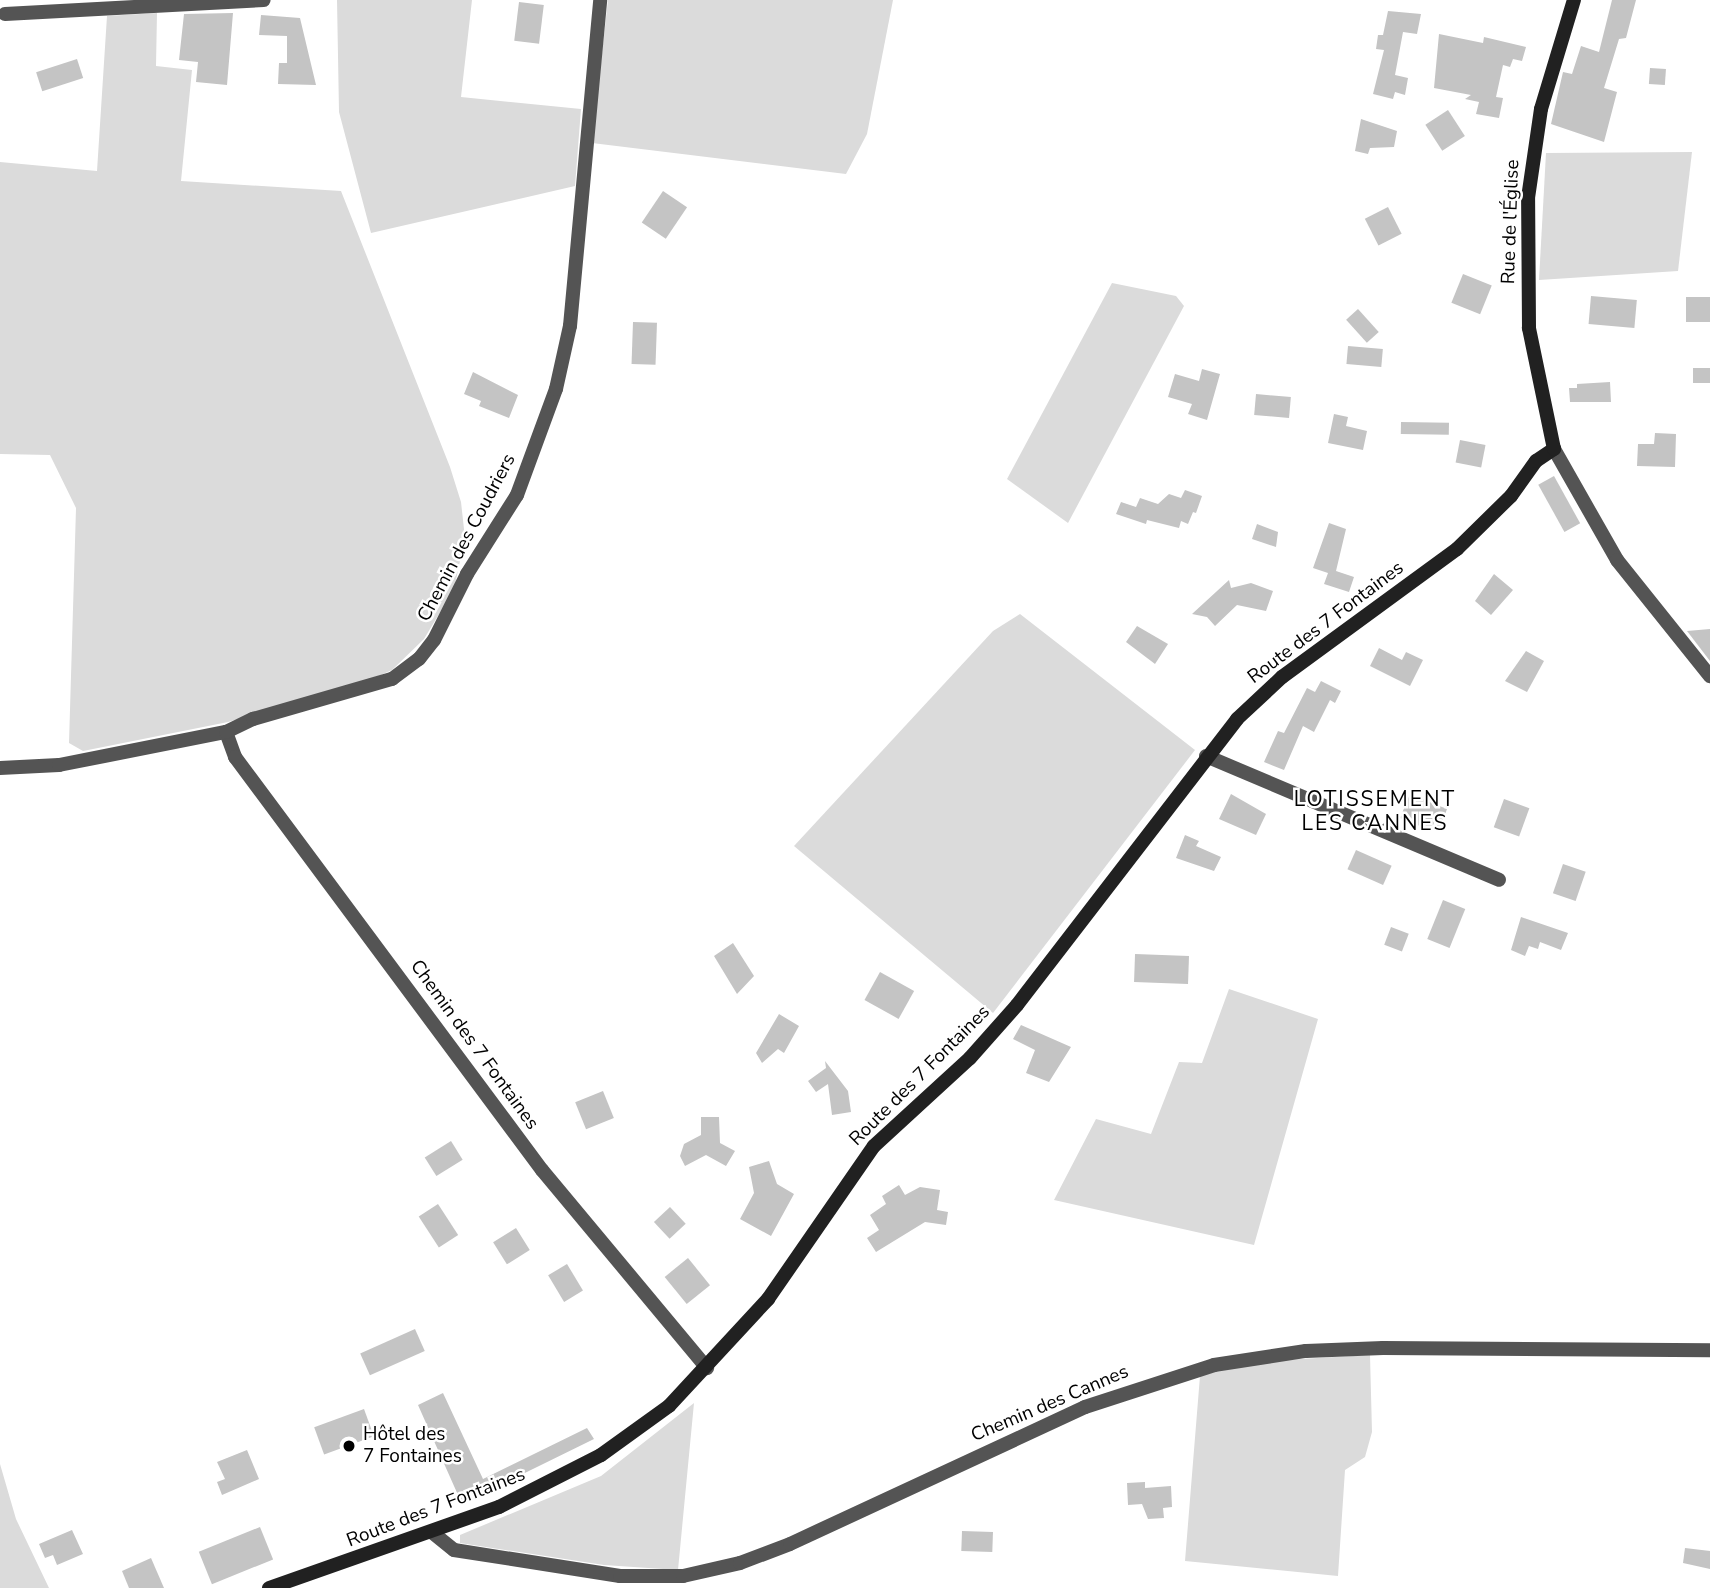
<!DOCTYPE html>
<html>
<head>
<meta charset="utf-8">
<style>
	body { margin:0 }
	#map { position:relative; width:1710px; height:1588px; overflow:hidden; background:#fff; font-family:"Nunito Sans",sans-serif }
	div>[style] { position:absolute }
	[style*='--x'] { left:calc(var(--x)*1px); top:calc(var(--y)*1px); width:calc(var(--w)*1px); rotate:calc(var(--a)*1deg) }
	.green>* { inset:0; background:#dbdbdb }
	.building>* { inset:0; background:#c4c4c4; transform-origin:0 0 }
	.street>* { height:14px; margin:-7px; padding:0 7px; transform-origin:7px; border-radius:7px; background:#545454 }
	.secondary>* { height:14px; margin:-7px; padding:0 7px; transform-origin:7px; border-radius:7px; background:#212121 }
	.dots>* { width:19px; height:19px; translate:-50% -50%; box-sizing:border-box; border:4px solid #fff; border-radius:50% }
	span { translate:-50% -50%; white-space:nowrap; text-align:center; line-height:1.15; -webkit-text-stroke:5px #fff; paint-order:stroke }
	.street-label { font-size:19px; color:#000 }
	.poi-label { font-size:19px; color:#000 }
	.left { translate:0 -50%; text-align:left }
	.neighbourhood-label { font-size:21px; color:#000; letter-spacing:2px }
</style>
</head>
<body>
<div id="map">
	<div class="green">
		<i style="clip-path:polygon(337px 0,472px 0,461px 97px,581px 109px,575px 186px,371px 233px,339px 112px)"></i>
		<i style="clip-path:polygon(608px 0,893px 0,867px 134px,846px 174px,592px 143px)"></i>
		<i style="clip-path:polygon(157px 13px,156px 66px,192px 70px,181px 181px,341px 191px,450px 467px,461px 502px,465px 538px,454px 589px,424px 639px,392px 670px,365px 682px,228px 722px,83px 751px,69px 743px,76px 508px,50px 455px,0 454px,0 162px,97px 171px,107px 16px)"></i>
		<i style="clip-path:polygon(1692px 152px,1678px 271px,1539px 280px,1546px 153px)"></i>
		<i style="clip-path:polygon(1112px 283px,1176px 296px,1184px 306px,1068px 523px,1007px 479px)"></i>
		<i style="clip-path:polygon(1020px 614px,1195px 750px,993px 1013px,794px 846px,993px 631px)"></i>
		<i style="clip-path:polygon(1229px 989px,1318px 1019px,1254px 1245px,1054px 1200px,1096px 1119px,1151px 1134px,1179px 1062px,1202px 1063px)"></i>
		<i style="clip-path:polygon(1370px 1355px,1372px 1432px,1365px 1457px,1345px 1470px,1338px 1576px,1185px 1561px,1200px 1376px,1250px 1362px)"></i>
		<i style="clip-path:polygon(694px 1403px,678px 1570px,604px 1565px,460px 1543px,460px 1535px,601px 1476px)"></i>
		<i style="clip-path:polygon(0 1464px,16px 1519px,49px 1588px,0 1588px)"></i>
	</div>
	<div class="building">
		<i style="clip-path:polygon(1612px 0,1636px 0,1626px 38px,1619px 39px,1604px 88px,1617px 92px,1604px 142px,1551px 124px,1563px 72px,1572px 74px,1581px 46px,1599px 52px)"></i>
		<i style="left:519px;top:2px;width:25px;height:39px;rotate:7deg"></i>
		<i style="clip-path:polygon(1388px 11px,1421px 14px,1417px 34px,1403px 32px,1395px 75px,1408px 78px,1405px 95px,1395px 92px,1393px 99px,1373px 94px,1384px 50px,1376px 49px,1378px 35px,1383px 35px)"></i>
		<i style="clip-path:polygon(233px 13px,227px 85px,196px 82px,198px 62px,179px 60px,184px 14px)"></i>
		<i style="clip-path:polygon(261px 15px,300px 18px,316px 85px,278px 84px,279px 63px,287px 63px,287px 36px,259px 35px)"></i>
		<i style="clip-path:polygon(1439px 34px,1483px 43px,1484px 37px,1526px 47px,1522px 61px,1513px 59px,1510px 67px,1503px 65px,1496px 97px,1503px 98px,1499px 118px,1476px 114px,1479px 102px,1465px 99px,1471px 95px,1434px 88px)"></i>
		<i style="left:77px;top:59px;width:20px;height:43px;rotate:72deg"></i>
		<i style="left:1650px;top:68px;width:16px;height:16px;rotate:4deg"></i>
		<i style="left:1448px;top:110px;width:31px;height:27px;rotate:57deg"></i>
		<i style="clip-path:polygon(1361px 119px,1397px 131px,1394px 147px,1370px 148px,1368px 154px,1355px 151px)"></i>
		<i style="left:663px;top:191px;width:29px;height:38px;rotate:34deg"></i>
		<i style="left:1388px;top:207px;width:30px;height:26px;rotate:63deg"></i>
		<i style="left:1463px;top:274px;width:31px;height:31px;rotate:22deg"></i>
		<i style="left:1591px;top:296px;width:46px;height:28px;rotate:5deg"></i>
		<i style="left:1710px;top:297px;width:25px;height:24px;rotate:90deg"></i>
		<i style="left:1358px;top:309px;width:31px;height:16px;rotate:48deg"></i>
		<i style="left:633px;top:322px;width:24px;height:42px;rotate:2deg"></i>
		<i style="left:1348px;top:346px;width:35px;height:18px;rotate:5deg"></i>
		<i style="left:1710px;top:368px;width:15px;height:17px;rotate:90deg"></i>
		<i style="clip-path:polygon(1202px 369px,1220px 374px,1207px 420px,1188px 414px,1192px 404px,1168px 397px,1175px 374px,1199px 381px)"></i>
		<i style="clip-path:polygon(473px 372px,518px 395px,509px 418px,479px 406px,481px 401px,464px 394px)"></i>
		<i style="clip-path:polygon(1610px 382px,1611px 402px,1570px 402px,1569px 388px,1577px 388px,1577px 384px)"></i>
		<i style="left:1256px;top:394px;width:35px;height:21px;rotate:5deg"></i>
		<i style="clip-path:polygon(1334px 414px,1348px 417px,1346px 426px,1367px 431px,1363px 450px,1328px 443px)"></i>
		<i style="left:1401px;top:422px;width:48px;height:12px;rotate:1deg"></i>
		<i style="clip-path:polygon(1655px 433px,1676px 434px,1675px 467px,1637px 466px,1638px 444px,1654px 444px)"></i>
		<i style="left:1460px;top:440px;width:26px;height:23px;rotate:11deg"></i>
		<i style="left:1554px;top:476px;width:54px;height:18px;rotate:61deg"></i>
		<i style="clip-path:polygon(1185px 490px,1202px 496px,1196px 513px,1193px 512px,1188px 524px,1181px 521px,1179px 528px,1147px 520px,1146px 524px,1116px 514px,1121px 502px,1136px 507px,1140px 498px,1158px 504px,1169px 494px,1181px 498px)"></i>
		<i style="clip-path:polygon(1329px 523px,1346px 529px,1336px 571px,1354px 577px,1349px 592px,1324px 584px,1328px 573px,1313px 568px)"></i>
		<i style="clip-path:polygon(1257px 524px,1278px 532px,1276px 547px,1252px 539px)"></i>
		<i style="clip-path:polygon(1494px 574px,1513px 590px,1491px 615px,1475px 601px)"></i>
		<i style="clip-path:polygon(1229px 580px,1231px 588px,1251px 583px,1273px 591px,1266px 611px,1237px 605px,1215px 626px,1207px 617px,1192px 614px)"></i>
		<i style="clip-path:polygon(1137px 626px,1168px 644px,1155px 664px,1126px 642px)"></i>
		<i style="clip-path:polygon(1710px 629px,1710px 661px,1687px 631px)"></i>
		<i style="clip-path:polygon(1379px 648px,1402px 660px,1406px 652px,1423px 660px,1410px 686px,1370px 666px)"></i>
		<i style="clip-path:polygon(1526px 651px,1544px 661px,1527px 692px,1505px 681px)"></i>
		<i style="clip-path:polygon(1321px 681px,1341px 691px,1335px 703px,1330px 700px,1314px 732px,1303px 726px,1284px 770px,1264px 762px,1278px 731px,1284px 733px,1307px 688px,1315px 692px)"></i>
		<i style="clip-path:polygon(1231px 794px,1266px 814px,1256px 835px,1219px 819px)"></i>
		<i style="clip-path:polygon(1410px 794px,1447px 809px,1440px 828px,1432px 825px,1430px 830px,1400px 818px)"></i>
		<i style="left:1504px;top:799px;width:27px;height:30px;rotate:20deg"></i>
		<i style="clip-path:polygon(1185px 835px,1199px 841px,1196px 846px,1221px 857px,1214px 871px,1176px 858px)"></i>
		<i style="left:1356px;top:850px;width:39px;height:21px;rotate:24deg"></i>
		<i style="left:1563px;top:864px;width:24px;height:31px;rotate:19deg"></i>
		<i style="left:1443px;top:900px;width:24px;height:42px;rotate:22deg"></i>
		<i style="clip-path:polygon(1521px 917px,1568px 933px,1561px 950px,1540px 942px,1538px 949px,1529px 946px,1525px 956px,1511px 950px)"></i>
		<i style="left:1391px;top:927px;width:19px;height:19px;rotate:21deg"></i>
		<i style="clip-path:polygon(733px 943px,754px 976px,737px 994px,714px 956px)"></i>
		<i style="left:1189px;top:956px;width:28px;height:54px;rotate:92deg"></i>
		<i style="left:880px;top:972px;width:39px;height:32px;rotate:29deg"></i>
		<i style="clip-path:polygon(779px 1014px,799px 1026px,784px 1053px,778px 1049px,762px 1063px,756px 1053px)"></i>
		<i style="clip-path:polygon(1021px 1025px,1071px 1047px,1049px 1082px,1026px 1073px,1035px 1050px,1013px 1039px)"></i>
		<i style="clip-path:polygon(825px 1061px,848px 1091px,851px 1112px,832px 1115px,828px 1084px,816px 1092px,808px 1081px,826px 1068px)"></i>
		<i style="left:603px;top:1091px;width:29px;height:30px;rotate:68deg"></i>
		<i style="clip-path:polygon(701px 1117px,719px 1117px,720px 1143px,735px 1151px,726px 1166px,706px 1155px,685px 1166px,680px 1156px,684px 1144px,701px 1135px)"></i>
		<i style="left:451px;top:1141px;width:22px;height:31px;rotate:58deg"></i>
		<i style="clip-path:polygon(769px 1161px,777px 1184px,794px 1194px,771px 1236px,740px 1219px,754px 1193px,749px 1167px)"></i>
		<i style="clip-path:polygon(899px 1185px,905px 1195px,920px 1187px,940px 1190px,937px 1210px,948px 1212px,946px 1225px,925px 1222px,876px 1252px,867px 1238px,879px 1230px,870px 1215px,886px 1204px,882px 1196px)"></i>
		<i style="left:438px;top:1204px;width:37px;height:23px;rotate:57deg"></i>
		<i style="left:670px;top:1207px;width:23px;height:22px;rotate:47deg"></i>
		<i style="left:516px;top:1228px;width:26px;height:27px;rotate:58deg"></i>
		<i style="left:688px;top:1258px;width:35px;height:30px;rotate:51deg"></i>
		<i style="left:567px;top:1264px;width:31px;height:22px;rotate:59deg"></i>
		<i style="left:415px;top:1329px;width:24px;height:60px;rotate:66deg"></i>
		<i style="clip-path:polygon(443px 1393px,483px 1479px,587px 1428px,594px 1439px,462px 1504px,418px 1405px)"></i>
		<i style="left:364px;top:1409px;width:29px;height:53px;rotate:70deg"></i>
		<i style="clip-path:polygon(247px 1450px,259px 1479px,222px 1495px,217px 1482px,225px 1479px,217px 1462px)"></i>
		<i style="clip-path:polygon(1145px 1482px,1145px 1488px,1171px 1486px,1172px 1507px,1163px 1508px,1164px 1518px,1148px 1519px,1142px 1504px,1128px 1505px,1127px 1483px)"></i>
		<i style="left:260px;top:1527px;width:35px;height:66px;rotate:68deg"></i>
		<i style="clip-path:polygon(72px 1530px,83px 1554px,57px 1565px,53px 1555px,45px 1558px,39px 1544px)"></i>
		<i style="left:962px;top:1531px;width:31px;height:20px;rotate:2deg"></i>
		<i style="clip-path:polygon(1685px 1548px,1710px 1551px,1710px 1569px,1683px 1563px)"></i>
		<i style="clip-path:polygon(151px 1558px,164px 1588px,129px 1588px,122px 1571px)"></i>
	</div>
	<div class="street">
		<i style="--x:5;--y:14;--w:259;--a:-3.1"></i>
		<i style="--x:1554;--y:449;--w:128;--a:60.4"></i>
		<i style="--x:1617;--y:560;--w:149;--a:51.3"></i>
		<i style="--x:226;--y:732;--w:27;--a:70"></i>
		<i style="--x:235;--y:757;--w:515;--a:53.38"></i>
		<i style="--x:542;--y:1170;--w:258;--a:50.2"></i>
		<i style="--x:1206;--y:756;--w:318;--a:22.9"></i>
		<i style="--x:0;--y:768;--w:59;--a:-2.9"></i>
		<i style="--x:59;--y:765;--w:170;--a:-11.2"></i>
		<i style="--x:226;--y:732;--w:30;--a:-26"></i>
		<i style="--x:253;--y:719;--w:145;--a:-16.1"></i>
		<i style="--x:392;--y:679;--w:34;--a:-37"></i>
		<i style="--x:419;--y:659;--w:24;--a:-52"></i>
		<i style="--x:434;--y:640;--w:74;--a:-63.4"></i>
		<i style="--x:467;--y:574;--w:93;--a:-57.7"></i>
		<i style="--x:517;--y:495;--w:113;--a:-69.8"></i>
		<i style="--x:556;--y:389;--w:65;--a:-77.5"></i>
		<i style="--x:570;--y:326;--w:327;--a:-84.7"></i>
		<i style="--x:433;--y:1533;--w:27;--a:39"></i>
		<i style="--x:454;--y:1550;--w:168;--a:8.9"></i>
		<i style="--x:620;--y:1576;--w:63;--a:0"></i>
		<i style="--x:683;--y:1576;--w:58;--a:-12.8"></i>
		<i style="--x:740;--y:1563;--w:53;--a:-20.8"></i>
		<i style="--x:790;--y:1544;--w:325;--a:-24.9"></i>
		<i style="--x:1085;--y:1407;--w:136;--a:-18"></i>
		<i style="--x:1214;--y:1365;--w:93;--a:-8.7"></i>
		<i style="--x:1306;--y:1351;--w:77;--a:-2.2"></i>
		<i style="--x:1383;--y:1348;--w:327;--a:0.4"></i>
	</div>
	<div class="secondary">
		<i style="--x:269;--y:1588;--w:244;--a:-19.4"></i>
		<i style="--x:499;--y:1507;--w:114;--a:-27"></i>
		<i style="--x:601;--y:1455;--w:84;--a:-35.8"></i>
		<i style="--x:669;--y:1406;--w:146;--a:-47.2"></i>
		<i style="--x:768;--y:1299;--w:186;--a:-55.3"></i>
		<i style="--x:874;--y:1146;--w:130;--a:-42.5"></i>
		<i style="--x:970;--y:1058;--w:71;--a:-48.4"></i>
		<i style="--x:1017;--y:1005;--w:361;--a:-52.4"></i>
		<i style="--x:1237;--y:719;--w:62;--a:-43"></i>
		<i style="--x:1282;--y:677;--w:217;--a:-36.2"></i>
		<i style="--x:1457;--y:549;--w:76;--a:-44.5"></i>
		<i style="--x:1511;--y:496;--w:43;--a:-54.5"></i>
		<i style="--x:1536;--y:461;--w:22;--a:-34"></i>
		<i style="--x:1554;--y:449;--w:124;--a:-101.7"></i>
		<i style="--x:1529;--y:328;--w:130;--a:-90.4"></i>
		<i style="--x:1528;--y:198;--w:90;--a:-81.7"></i>
		<i style="--x:1541;--y:109;--w:114;--a:-73.2"></i>
	</div>
	<div class="dots">
		<i style="left:349px;top:1446px;background:#000"></i>
	</div>
	<div class="street-label">
		<span style="left:1511px;top:222px;rotate:-88deg">Rue de l'Église</span>
		<span style="left:467px;top:538px;rotate:-62deg">Chemin des Coudriers</span>
		<span style="left:1326px;top:623px;rotate:-37deg">Route des 7 Fontaines</span>
		<span style="left:474px;top:1045px;rotate:54deg">Chemin des 7 Fontaines</span>
		<span style="left:920px;top:1076px;rotate:-45deg">Route des 7 Fontaines</span>
		<span style="left:1050px;top:1404px;rotate:-23deg">Chemin des Cannes</span>
		<span style="left:436px;top:1508px;rotate:-21deg">Route des 7 Fontaines</span>
	</div>
	<div class="poi-label">
		<span class="left" style="left:363px;top:1446px">Hôtel des<br>7 Fontaines</span>
	</div>
	<div class="neighbourhood-label">
		<span style="left:1375px;top:811px">LOTISSEMENT<br>LES CANNES</span>
	</div>
</div>
</body>
</html>
